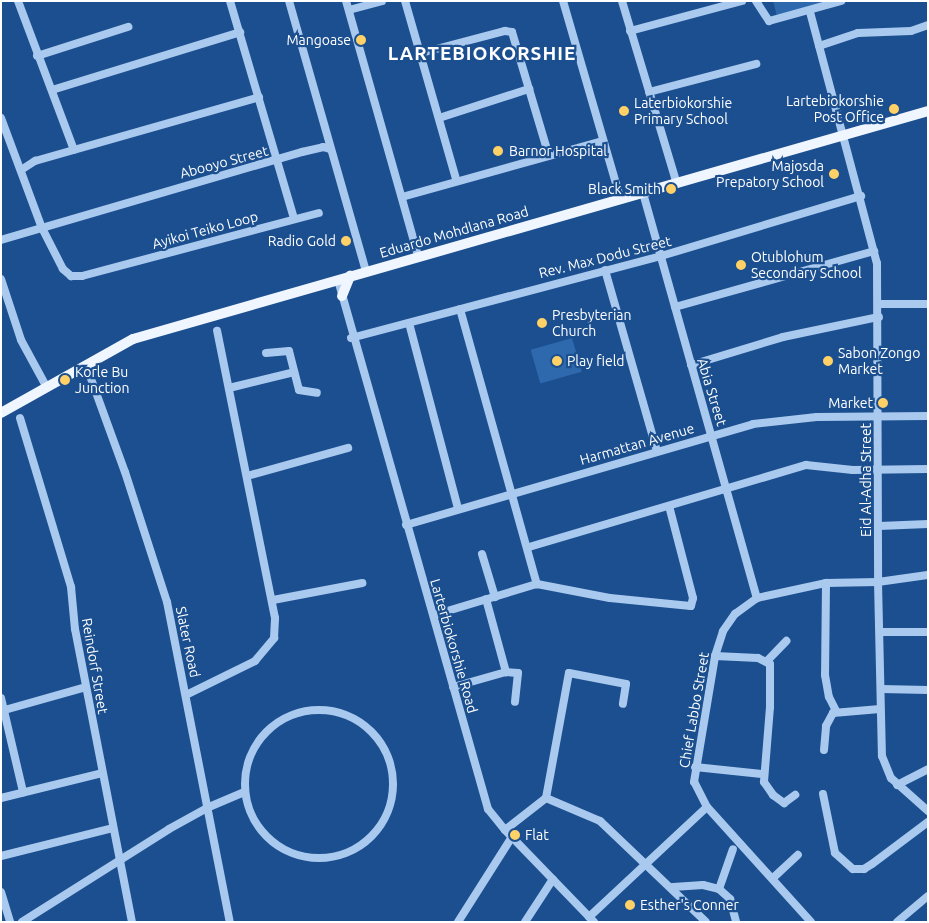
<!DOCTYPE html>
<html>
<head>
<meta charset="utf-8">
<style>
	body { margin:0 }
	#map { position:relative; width:929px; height:923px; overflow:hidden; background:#1b4f8f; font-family:Ubuntu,sans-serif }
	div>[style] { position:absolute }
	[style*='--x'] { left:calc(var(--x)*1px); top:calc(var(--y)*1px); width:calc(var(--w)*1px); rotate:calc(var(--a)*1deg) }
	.green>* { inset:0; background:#2e69ad; transform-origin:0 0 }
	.minor>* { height:8px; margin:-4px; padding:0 4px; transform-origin:4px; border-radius:4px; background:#a9c9ee }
	.minor>.ring { margin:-4px; padding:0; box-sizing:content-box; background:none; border:8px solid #a9c9ee; border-radius:50% }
	.major>* { height:10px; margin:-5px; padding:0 5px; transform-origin:5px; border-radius:5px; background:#f0f6ff }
	.dots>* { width:14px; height:14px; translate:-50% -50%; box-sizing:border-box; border:2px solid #1b4f8f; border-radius:50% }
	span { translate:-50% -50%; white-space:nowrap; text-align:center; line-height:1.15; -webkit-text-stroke:4.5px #1b4f8f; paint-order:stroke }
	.poi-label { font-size:14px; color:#fff }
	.right { translate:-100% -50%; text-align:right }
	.left { translate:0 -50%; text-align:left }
	.street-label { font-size:14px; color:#fff }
	.district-label { font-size:19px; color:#fff; font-weight:700; letter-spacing:1px }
	.frame { position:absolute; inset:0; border:2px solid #fff; pointer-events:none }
</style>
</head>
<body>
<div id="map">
	<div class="green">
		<i style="clip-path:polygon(773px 1px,827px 1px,777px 16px)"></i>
		<i style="left:572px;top:338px;width:35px;height:43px;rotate:74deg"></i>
	</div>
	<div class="minor">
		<i style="--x:18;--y:1;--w:159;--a:69.4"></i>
		<i style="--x:230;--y:1;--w:226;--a:73.6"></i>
		<i style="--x:289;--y:1;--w:281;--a:74.1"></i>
		<i style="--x:346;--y:1;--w:265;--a:74.2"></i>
		<i style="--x:405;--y:1;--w:185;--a:74"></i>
		<i style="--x:563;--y:1;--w:207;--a:73.8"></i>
		<i style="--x:622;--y:1;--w:191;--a:73.3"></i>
		<i style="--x:756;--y:1;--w:24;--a:57"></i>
		<i style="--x:769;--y:21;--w:75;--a:-15.5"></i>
		<i style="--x:349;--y:10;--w:34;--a:-15"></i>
		<i style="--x:810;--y:12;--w:260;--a:75.1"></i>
		<i style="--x:877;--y:263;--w:319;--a:89.8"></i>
		<i style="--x:878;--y:582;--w:174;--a:88.7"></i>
		<i style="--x:882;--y:756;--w:24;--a:68"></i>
		<i style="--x:891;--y:778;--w:50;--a:41.7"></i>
		<i style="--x:630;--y:31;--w:116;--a:-15"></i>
		<i style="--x:819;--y:46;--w:41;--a:-18.4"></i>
		<i style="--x:858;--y:33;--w:53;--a:-2.2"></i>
		<i style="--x:911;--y:31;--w:18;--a:-19"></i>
		<i style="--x:421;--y:53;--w:87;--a:-14.7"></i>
		<i style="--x:505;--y:31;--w:7;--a:8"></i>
		<i style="--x:512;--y:32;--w:129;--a:73.4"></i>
		<i style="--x:37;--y:56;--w:96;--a:-17.7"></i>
		<i style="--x:52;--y:90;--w:197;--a:-17.1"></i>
		<i style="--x:649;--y:92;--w:111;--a:-14.7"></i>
		<i style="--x:1;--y:118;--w:117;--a:69.6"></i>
		<i style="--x:42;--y:228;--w:46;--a:62.9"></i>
		<i style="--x:63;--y:269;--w:11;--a:41"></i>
		<i style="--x:71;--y:276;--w:11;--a:0"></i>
		<i style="--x:82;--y:276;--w:245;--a:-14.9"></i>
		<i style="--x:439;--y:118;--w:95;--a:-17.9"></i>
		<i style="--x:21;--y:170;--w:17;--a:-33"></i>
		<i style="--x:35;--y:161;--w:233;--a:-15.9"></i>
		<i style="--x:643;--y:193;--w:421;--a:74.3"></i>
		<i style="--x:402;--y:197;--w:209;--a:-15.6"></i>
		<i style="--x:1;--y:240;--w:314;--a:-16.3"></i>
		<i style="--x:302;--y:152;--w:22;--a:-13"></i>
		<i style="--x:323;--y:147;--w:7;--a:16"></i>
		<i style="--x:605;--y:270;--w:188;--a:74"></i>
		<i style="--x:1;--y:279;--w:64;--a:71.8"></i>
		<i style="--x:21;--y:340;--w:52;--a:61.5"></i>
		<i style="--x:338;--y:280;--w:550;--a:74.17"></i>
		<i style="--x:488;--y:809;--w:27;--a:51"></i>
		<i style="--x:505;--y:830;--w:128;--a:45.9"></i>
		<i style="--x:880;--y:304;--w:48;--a:0"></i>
		<i style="--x:675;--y:307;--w:207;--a:-15.7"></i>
		<i style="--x:460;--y:309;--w:286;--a:74.4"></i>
		<i style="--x:409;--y:323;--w:192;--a:75.2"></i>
		<i style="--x:351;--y:338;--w:321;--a:-14.8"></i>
		<i style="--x:661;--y:256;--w:209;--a:-16.7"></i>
		<i style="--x:266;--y:353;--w:23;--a:-5"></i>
		<i style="--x:289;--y:351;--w:40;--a:75.6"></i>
		<i style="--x:299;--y:390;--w:18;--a:9"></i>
		<i style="--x:691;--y:365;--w:96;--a:-16.9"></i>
		<i style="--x:783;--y:337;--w:98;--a:-11.8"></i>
		<i style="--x:90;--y:376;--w:102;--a:70"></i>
		<i style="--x:125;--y:472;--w:137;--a:72.1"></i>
		<i style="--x:167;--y:602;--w:326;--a:78.9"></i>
		<i style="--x:229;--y:388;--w:67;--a:-13.8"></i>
		<i style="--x:20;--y:418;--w:177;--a:73.2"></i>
		<i style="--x:71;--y:587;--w:42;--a:84.6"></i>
		<i style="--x:75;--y:629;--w:298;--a:79"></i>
		<i style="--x:247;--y:476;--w:105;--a:-15.5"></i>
		<i style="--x:406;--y:525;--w:361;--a:-16.2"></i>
		<i style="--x:753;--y:424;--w:64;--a:-6.2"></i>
		<i style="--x:817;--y:417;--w:111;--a:-0.5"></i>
		<i style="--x:879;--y:526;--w:49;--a:-2.3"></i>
		<i style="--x:529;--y:547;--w:289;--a:-16.5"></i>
		<i style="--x:806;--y:465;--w:47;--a:6.1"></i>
		<i style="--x:853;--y:470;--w:75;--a:-0.8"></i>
		<i style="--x:482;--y:554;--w:45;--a:73.2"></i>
		<i style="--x:826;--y:583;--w:92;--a:90.6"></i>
		<i style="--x:825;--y:675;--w:22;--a:80"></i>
		<i style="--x:829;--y:697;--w:16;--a:63"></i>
		<i style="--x:486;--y:599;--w:76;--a:74.7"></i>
		<i style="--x:273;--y:600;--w:91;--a:-10.8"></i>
		<i style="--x:434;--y:615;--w:108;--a:-16.8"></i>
		<i style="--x:537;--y:584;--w:74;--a:10.9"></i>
		<i style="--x:610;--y:598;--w:81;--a:5.6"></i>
		<i style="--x:691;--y:606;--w:8;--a:-76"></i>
		<i style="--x:693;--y:598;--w:95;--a:-104.6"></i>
		<i style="--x:880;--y:632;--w:48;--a:0"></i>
		<i style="--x:715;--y:656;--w:43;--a:2.7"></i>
		<i style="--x:758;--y:658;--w:13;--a:27"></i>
		<i style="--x:770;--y:664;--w:43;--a:90"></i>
		<i style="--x:770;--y:707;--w:75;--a:94.6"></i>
		<i style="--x:764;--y:782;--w:16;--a:55"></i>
		<i style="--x:773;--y:795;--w:14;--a:36"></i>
		<i style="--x:784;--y:803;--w:14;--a:-36"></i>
		<i style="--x:767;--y:661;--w:28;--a:-46"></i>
		<i style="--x:453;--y:687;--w:55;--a:-15.8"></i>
		<i style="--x:506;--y:672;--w:12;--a:5"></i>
		<i style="--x:518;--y:673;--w:29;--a:96"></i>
		<i style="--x:881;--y:689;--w:47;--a:1.2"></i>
		<i style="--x:186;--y:695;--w:77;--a:-26.2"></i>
		<i style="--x:255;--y:661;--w:30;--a:-50"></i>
		<i style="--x:274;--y:638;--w:20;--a:-87"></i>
		<i style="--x:275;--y:618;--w:293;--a:-101.4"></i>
		<i style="--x:1;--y:698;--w:97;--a:76.8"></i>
		<i class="ring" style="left:245px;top:710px;width:140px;height:140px"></i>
		<i style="--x:1;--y:711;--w:88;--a:-15.8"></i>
		<i style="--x:824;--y:750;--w:24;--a:-85"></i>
		<i style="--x:826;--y:726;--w:15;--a:-62"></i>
		<i style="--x:833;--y:713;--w:47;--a:-4.9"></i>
		<i style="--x:695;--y:767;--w:67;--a:6"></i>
		<i style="--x:897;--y:785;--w:35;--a:-27"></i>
		<i style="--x:823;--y:794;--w:60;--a:78.5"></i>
		<i style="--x:835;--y:853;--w:24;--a:42"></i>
		<i style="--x:853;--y:869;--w:11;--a:0"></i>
		<i style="--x:864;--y:869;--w:9;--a:-32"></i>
		<i style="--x:872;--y:864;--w:70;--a:-36.9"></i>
		<i style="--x:1;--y:798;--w:104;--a:-13.9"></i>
		<i style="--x:546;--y:798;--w:127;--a:-79.6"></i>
		<i style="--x:569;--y:673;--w:58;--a:10.9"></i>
		<i style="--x:626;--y:684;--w:20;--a:99"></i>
		<i style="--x:546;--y:798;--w:59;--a:23.1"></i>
		<i style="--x:600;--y:821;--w:146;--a:43.6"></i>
		<i style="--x:505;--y:830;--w:52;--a:-38"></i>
		<i style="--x:1;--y:856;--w:115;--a:-14"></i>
		<i style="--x:773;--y:878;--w:34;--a:-43"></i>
		<i style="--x:673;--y:887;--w:30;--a:-4"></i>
		<i style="--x:703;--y:885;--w:16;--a:14"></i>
		<i style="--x:719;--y:889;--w:15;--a:42"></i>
		<i style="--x:730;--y:899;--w:24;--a:75"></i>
		<i style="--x:719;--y:889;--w:42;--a:-70.7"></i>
		<i style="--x:1;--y:892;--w:31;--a:73"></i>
		<i style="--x:589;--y:917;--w:161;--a:-43"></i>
		<i style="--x:22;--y:922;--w:174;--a:-32.3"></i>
		<i style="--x:169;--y:829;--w:46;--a:-28.8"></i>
		<i style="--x:209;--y:807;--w:39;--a:-23"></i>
		<i style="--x:458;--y:922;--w:101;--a:-57.6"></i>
		<i style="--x:525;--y:922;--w:51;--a:-56.9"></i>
		<i style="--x:811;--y:922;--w:155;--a:-132.1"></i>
		<i style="--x:707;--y:807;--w:28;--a:-117"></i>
		<i style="--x:694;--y:782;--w:128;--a:-80.5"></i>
		<i style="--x:715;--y:656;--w:26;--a:-72"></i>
		<i style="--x:723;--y:631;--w:21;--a:-55"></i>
		<i style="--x:735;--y:614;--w:27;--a:-36"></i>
		<i style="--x:757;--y:598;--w:71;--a:-12.3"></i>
		<i style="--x:826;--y:583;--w:52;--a:-1.1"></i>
		<i style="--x:878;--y:582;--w:50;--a:-8"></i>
		<i style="--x:897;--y:922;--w:40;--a:-40"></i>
	</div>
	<div class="major">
		<i style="--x:342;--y:296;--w:22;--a:-68"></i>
		<i style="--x:1;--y:413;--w:151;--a:-29.3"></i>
		<i style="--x:133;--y:339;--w:827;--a:-16"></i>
	</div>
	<div class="dots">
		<i style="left:361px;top:40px;background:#ffd166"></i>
		<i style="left:894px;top:109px;background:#ffd166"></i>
		<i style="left:624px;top:111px;background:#ffd166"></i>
		<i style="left:498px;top:151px;background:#ffd166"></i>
		<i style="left:834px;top:174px;background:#ffd166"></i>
		<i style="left:671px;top:189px;background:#ffd166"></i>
		<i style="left:346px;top:241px;background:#ffd166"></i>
		<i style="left:741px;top:265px;background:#ffd166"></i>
		<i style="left:542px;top:323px;background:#ffd166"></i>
		<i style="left:557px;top:361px;background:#ffd166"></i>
		<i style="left:828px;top:361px;background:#ffd166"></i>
		<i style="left:65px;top:380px;background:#ffd166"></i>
		<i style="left:883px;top:403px;background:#ffd166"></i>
		<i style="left:515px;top:835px;background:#ffd166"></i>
		<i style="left:630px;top:905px;background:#ffd166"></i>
	</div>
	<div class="poi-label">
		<span class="right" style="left:351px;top:40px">Mangoase</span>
		<span class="right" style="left:884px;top:109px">Lartebiokorshie<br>Post Office</span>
		<span class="left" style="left:634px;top:111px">Laterbiokorshie<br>Primary School</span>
		<span class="left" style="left:509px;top:151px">Barnor Hospital</span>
		<span class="right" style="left:824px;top:174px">Majosda<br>Prepatory School</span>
		<span class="right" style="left:661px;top:189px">Black Smith</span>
		<span class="right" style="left:336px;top:241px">Radio Gold</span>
		<span class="left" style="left:751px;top:265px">Otublohum<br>Secondary School</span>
		<span class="left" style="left:552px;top:323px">Presbyterian<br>Church</span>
		<span class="left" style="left:838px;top:361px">Sabon Zongo<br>Market</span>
		<span class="left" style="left:567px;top:361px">Play field</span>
		<span class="left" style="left:75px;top:380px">Korle Bu<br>Junction</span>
		<span class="right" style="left:873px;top:403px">Market</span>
		<span class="left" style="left:525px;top:835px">Flat</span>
		<span class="left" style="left:640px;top:905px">Esther's Conner</span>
	</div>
	<div class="street-label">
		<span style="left:224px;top:162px;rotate:-15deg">Abooyo Street</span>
		<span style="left:205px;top:230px;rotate:-15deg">Ayikoi Teiko Loop</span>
		<span style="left:454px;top:232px;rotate:-16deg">Eduardo Mohdlana Road</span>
		<span style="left:605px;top:257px;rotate:-14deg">Rev. Max Dodu Street</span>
		<span style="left:712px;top:392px;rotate:73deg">Abia Street</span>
		<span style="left:637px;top:444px;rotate:-16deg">Harmattan Avenue</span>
		<span style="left:866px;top:480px;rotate:-90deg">Eid Al-Adha Street</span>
		<span style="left:188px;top:642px;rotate:78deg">Slater Road</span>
		<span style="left:454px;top:646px;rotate:74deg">Larterbiokorshie Road</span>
		<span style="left:95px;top:666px;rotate:80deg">Reindorf Street</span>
		<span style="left:694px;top:710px;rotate:-80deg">Chief Labbo Street</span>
	</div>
	<div class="district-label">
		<span style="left:482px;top:54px">LARTEBIOKORSHIE</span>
	</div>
	<div class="frame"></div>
</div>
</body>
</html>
